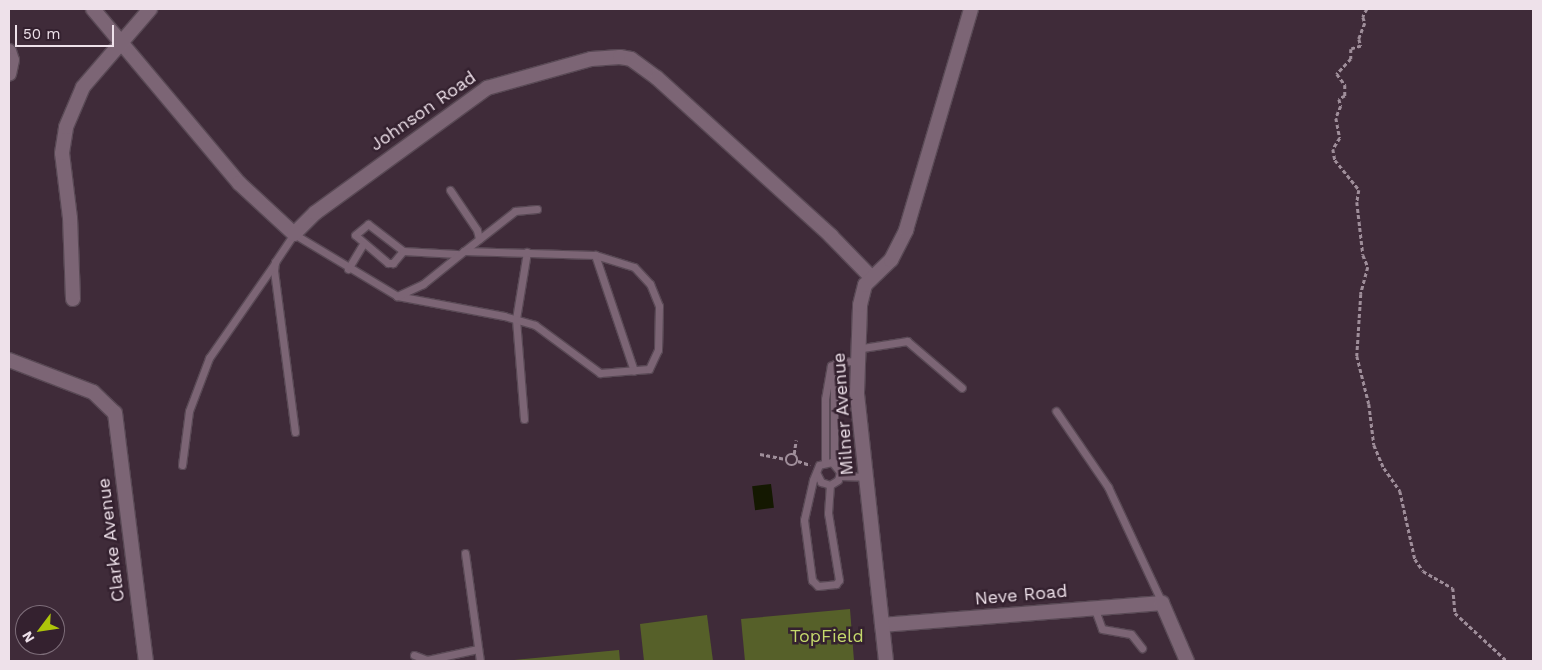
<!DOCTYPE html>
<html>
<head>
<meta charset="utf-8">
<style>
	body { margin:0 }
	#map { position:relative; width:1542px; height:670px; overflow:hidden; background:#3f2b39; font-family:"Work Sans",sans-serif }
	div>[style] { position:absolute }
	[style*='--x'] { left:calc(var(--x)*1px); top:calc(var(--y)*1px); width:calc(var(--w)*1px); rotate:calc(var(--a)*1deg) }
	.green>* { inset:0; background:#566029 }
	.water>* { inset:0; background:#141801; transform-origin:0 0 }
	.path>* { height:2.5px; margin-top:-1.25px; transform-origin:0; background:repeating-linear-gradient(90deg,#9f8e9a 0 4px,transparent 0 6.5px) }
	.path>.ring { margin:-1.25px; padding:0; box-sizing:content-box; background:none; border:2.5px solid #9f8e9a; border-radius:50% }
	.roads { filter:drop-shadow(1px 0 #594955) drop-shadow(-1px 0 #594955) drop-shadow(0 1px #594955) drop-shadow(0 -1px #594955) }
	.service>* { height:7px; margin:-3.5px; padding:0 3.5px; transform-origin:3.5px; border-radius:3.5px; background:#7c6575 }
	.minor>* { height:14px; margin:-7px; padding:0 7px; transform-origin:7px; border-radius:7px; background:#7c6575 }
	span { translate:-50% -50%; white-space:nowrap; text-align:center; line-height:1.15; -webkit-text-stroke:5px #34212f; paint-order:stroke }
	.street-label { font-size:18px; color:#eee1ea }
	.park-label { font-size:18px; color:#c5d96c }
	.frame { position:absolute; inset:0; border:10px solid #eee1ea; pointer-events:none }
	.north { position:absolute; left:15px; top:605px; width:50px; height:50px; box-sizing:border-box; background:#34212f; border:1px solid #7e6e7a; border-radius:50%; rotate:239deg; font-size:14px; font-weight:700; line-height:20px; text-align:center; color:#eee1ea }
	.north::after { content:''; display:block; margin:auto; width:18px; height:22px; background:#aec50a; clip-path:polygon(50% 0,100% 100%,50% 72%,0 100%) }
	.scale { position:absolute; left:15px; top:25px; width:99px; height:22px; box-sizing:border-box; border:2px solid #eee1ea; border-top:0; padding-left:6px; font-size:15px; line-height:18px; white-space:nowrap; color:#eee1ea; -webkit-text-stroke:4px #34212f; paint-order:stroke }
</style>
</head>
<body>
<div id="map">
	<div class="green">
		<i style="clip-path:polygon(850px 609px,854px 661px,745px 661px,741px 619px)"></i>
		<i style="clip-path:polygon(707px 615px,713px 661px,644px 661px,640px 624px)"></i>
		<i style="clip-path:polygon(619px 650px,620px 661px,514px 661px,514px 660px)"></i>
	</div>
	<div class="water">
		<i style="left:771px;top:484px;width:24px;height:19px;rotate:83deg"></i>
	</div>
	<div class="path">
		<i style="--x:1367;--y:9;--w:9;--a:117"></i>
		<i style="--x:1363;--y:17;--w:6;--a:72"></i>
		<i style="--x:1365;--y:23;--w:17;--a:111"></i>
		<i style="--x:1359;--y:39;--w:7;--a:74"></i>
		<i style="--x:1361;--y:46;--w:10;--a:163"></i>
		<i style="--x:1351;--y:49;--w:10;--a:90"></i>
		<i style="--x:1351;--y:59;--w:21;--a:133"></i>
		<i style="--x:1337;--y:74;--w:14;--a:54"></i>
		<i style="--x:1345;--y:85;--w:11;--a:90"></i>
		<i style="--x:1345;--y:96;--w:7;--a:153"></i>
		<i style="--x:1339;--y:99;--w:7;--a:74"></i>
		<i style="--x:1341;--y:106;--w:13;--a:113"></i>
		<i style="--x:1336;--y:118;--w:20;--a:79"></i>
		<i style="--x:1340;--y:138;--w:13;--a:122"></i>
		<i style="--x:1333;--y:149;--w:11;--a:80"></i>
		<i style="--x:1335;--y:160;--w:38;--a:51"></i>
		<i style="--x:1359;--y:190;--w:12;--a:99"></i>
		<i style="--x:1357;--y:202;--w:53;--a:83.5"></i>
		<i style="--x:1363;--y:255;--w:13;--a:67"></i>
		<i style="--x:1368;--y:267;--w:28;--a:105"></i>
		<i style="--x:1361;--y:294;--w:62;--a:93.7"></i>
		<i style="--x:1357;--y:356;--w:49;--a:76"></i>
		<i style="--x:1369;--y:404;--w:41;--a:83"></i>
		<i style="--x:1374;--y:445;--w:25;--a:67"></i>
		<i style="--x:1384;--y:468;--w:28;--a:55"></i>
		<i style="--x:1400;--y:491;--w:70;--a:77.6"></i>
		<i style="--x:1415;--y:559;--w:14;--a:56"></i>
		<i style="--x:1423;--y:571;--w:34;--a:30"></i>
		<i style="--x:1453;--y:588;--w:25;--a:85"></i>
		<i style="--x:1455;--y:613;--w:71;--a:42.7"></i>
		<i style="--x:760;--y:454;--w:26;--a:11"></i>
		<i style="--x:794;--y:454;--w:14;--a:-82"></i>
		<i class="ring" style="left:786.5px;top:454.5px;width:8.5px;height:8.5px"></i>
		<i style="--x:798;--y:461;--w:13;--a:18"></i>
	</div>
	<div class="roads">
		<div class="service">
			<i style="--x:450;--y:190;--w:48;--a:56"></i>
			<i style="--x:477;--y:230;--w:9;--a:77"></i>
			<i style="--x:403;--y:251;--w:16;--a:130"></i>
			<i style="--x:393;--y:263;--w:5;--a:180"></i>
			<i style="--x:388;--y:263;--w:43;--a:-139.7"></i>
			<i style="--x:355;--y:235;--w:17;--a:-40"></i>
			<i style="--x:368;--y:224;--w:44;--a:37.6"></i>
			<i style="--x:403;--y:251;--w:54;--a:3.2"></i>
			<i style="--x:464;--y:251;--w:65;--a:-38.1"></i>
			<i style="--x:515;--y:211;--w:22;--a:-5"></i>
			<i style="--x:595;--y:255;--w:122;--a:71.4"></i>
			<i style="--x:348;--y:269;--w:29;--a:-59"></i>
			<i style="--x:856;--y:349;--w:52;--a:-8.9"></i>
			<i style="--x:907;--y:341;--w:72;--a:40.5"></i>
			<i style="--x:834;--y:371;--w:92;--a:90"></i>
			<i style="--x:1056;--y:411;--w:92;--a:55.6"></i>
			<i style="--x:1108;--y:487;--w:128;--a:65"></i>
			<i style="--x:524;--y:419;--w:100;--a:-94.6"></i>
			<i style="--x:516;--y:319;--w:68;--a:-80.7"></i>
			<i style="--x:295;--y:432;--w:162;--a:-97.4"></i>
			<i style="--x:274;--y:271;--w:9;--a:-84"></i>
			<i style="--x:275;--y:262;--w:34;--a:-56"></i>
			<i style="--x:294;--y:234;--w:120;--a:31"></i>
			<i style="--x:397;--y:296;--w:109;--a:10.6"></i>
			<i style="--x:504;--y:316;--w:32;--a:16"></i>
			<i style="--x:535;--y:325;--w:81;--a:36.4"></i>
			<i style="--x:600;--y:373;--w:49;--a:-4.7"></i>
			<i style="--x:649;--y:369;--w:21;--a:-65"></i>
			<i style="--x:658;--y:350;--w:44;--a:-88.7"></i>
			<i style="--x:659;--y:306;--w:24;--a:-112"></i>
			<i style="--x:650;--y:284;--w:23;--a:-133"></i>
			<i style="--x:634;--y:267;--w:41;--a:-162.9"></i>
			<i style="--x:595;--y:255;--w:131;--a:-178.3"></i>
			<i style="--x:464;--y:251;--w:53;--a:141.2"></i>
			<i style="--x:423;--y:284;--w:29;--a:155"></i>
			<i style="--x:825;--y:462;--w:63;--a:-90"></i>
			<i style="--x:825;--y:399;--w:34;--a:-80"></i>
			<i style="--x:831;--y:366;--w:8;--a:-30"></i>
			<i style="--x:838;--y:362;--w:18;--a:-3"></i>
			<i style="--x:182;--y:465;--w:54;--a:-82.6"></i>
			<i style="--x:189;--y:411;--w:57;--a:-69.3"></i>
			<i style="--x:209;--y:358;--w:116;--a:-55.2"></i>
			<i style="--x:817;--y:474;--w:9;--a:63"></i>
			<i style="--x:821;--y:482;--w:9;--a:18"></i>
			<i style="--x:830;--y:485;--w:9;--a:-32"></i>
			<i style="--x:838;--y:480;--w:8;--a:-76"></i>
			<i style="--x:840;--y:472;--w:13;--a:-129"></i>
			<i style="--x:832;--y:462;--w:13;--a:167"></i>
			<i style="--x:819;--y:465;--w:16;--a:112"></i>
			<i style="--x:813;--y:480;--w:41;--a:102.7"></i>
			<i style="--x:804;--y:520;--w:61;--a:82.4"></i>
			<i style="--x:812;--y:580;--w:8;--a:45"></i>
			<i style="--x:818;--y:586;--w:18;--a:-6"></i>
			<i style="--x:836;--y:584;--w:5;--a:-53"></i>
			<i style="--x:839;--y:580;--w:68;--a:-99.3"></i>
			<i style="--x:828;--y:513;--w:28;--a:-86"></i>
			<i style="--x:840;--y:476;--w:25;--a:2"></i>
			<i style="--x:465;--y:553;--w:109;--a:82.1"></i>
			<i style="--x:1094;--y:607;--w:23;--a:70"></i>
			<i style="--x:1102;--y:629;--w:29;--a:10"></i>
			<i style="--x:1131;--y:634;--w:18;--a:52"></i>
			<i style="--x:414;--y:655;--w:14;--a:21"></i>
			<i style="--x:427;--y:660;--w:52;--a:-12.2"></i>
		</div>
		<div class="minor">
			<i style="--x:93;--y:9;--w:227;--a:50"></i>
			<i style="--x:239;--y:183;--w:75;--a:42.8"></i>
			<i style="--x:294;--y:234;--w:30;--a:-45"></i>
			<i style="--x:315;--y:213;--w:213;--a:-36"></i>
			<i style="--x:487;--y:88;--w:108;--a:-15.6"></i>
			<i style="--x:591;--y:59;--w:29;--a:-4"></i>
			<i style="--x:620;--y:57;--w:11;--a:10"></i>
			<i style="--x:631;--y:59;--w:32;--a:36"></i>
			<i style="--x:657;--y:78;--w:235;--a:42.2"></i>
			<i style="--x:831;--y:236;--w:57;--a:45.7"></i>
			<i style="--x:9;--y:51;--w:9;--a:72"></i>
			<i style="--x:12;--y:60;--w:14;--a:102"></i>
			<i style="--x:73;--y:299;--w:81;--a:-92.1"></i>
			<i style="--x:70;--y:218;--w:65;--a:-97"></i>
			<i style="--x:62;--y:153;--w:26;--a:-81"></i>
			<i style="--x:66;--y:127;--w:43;--a:-67"></i>
			<i style="--x:83;--y:87;--w:103;--a:-49.3"></i>
			<i style="--x:9;--y:360;--w:90;--a:20.9"></i>
			<i style="--x:93;--y:392;--w:30;--a:44"></i>
			<i style="--x:115;--y:413;--w:250;--a:82.9"></i>
			<i style="--x:882;--y:625;--w:281;--a:-4.5"></i>
			<i style="--x:1162;--y:603;--w:63;--a:66.7"></i>
			<i style="--x:886;--y:661;--w:270;--a:-96.2"></i>
			<i style="--x:857;--y:393;--w:88;--a:-88"></i>
			<i style="--x:860;--y:305;--w:21;--a:-76"></i>
			<i style="--x:865;--y:285;--w:36;--a:-44"></i>
			<i style="--x:891;--y:260;--w:34;--a:-63"></i>
			<i style="--x:906;--y:230;--w:230;--a:-73.6"></i>
		</div>
	</div>
	<div class="street-label">
		<span style="left:423px;top:111px;rotate:-35deg">Johnson Road</span>
		<span style="left:843px;top:414px;rotate:-94deg">Milner Avenue</span>
		<span style="left:111px;top:540px;rotate:-97deg">Clarke Avenue</span>
		<span style="left:1021px;top:595px;rotate:-5deg">Neve Road</span>
	</div>
	<div class="park-label">
		<span style="left:827px;top:636px">TopField</span>
	</div>
	<div class="frame"></div>
	<div class="north">N</div>
	<div class="scale">50 m</div>
</div>
</body>
</html>
